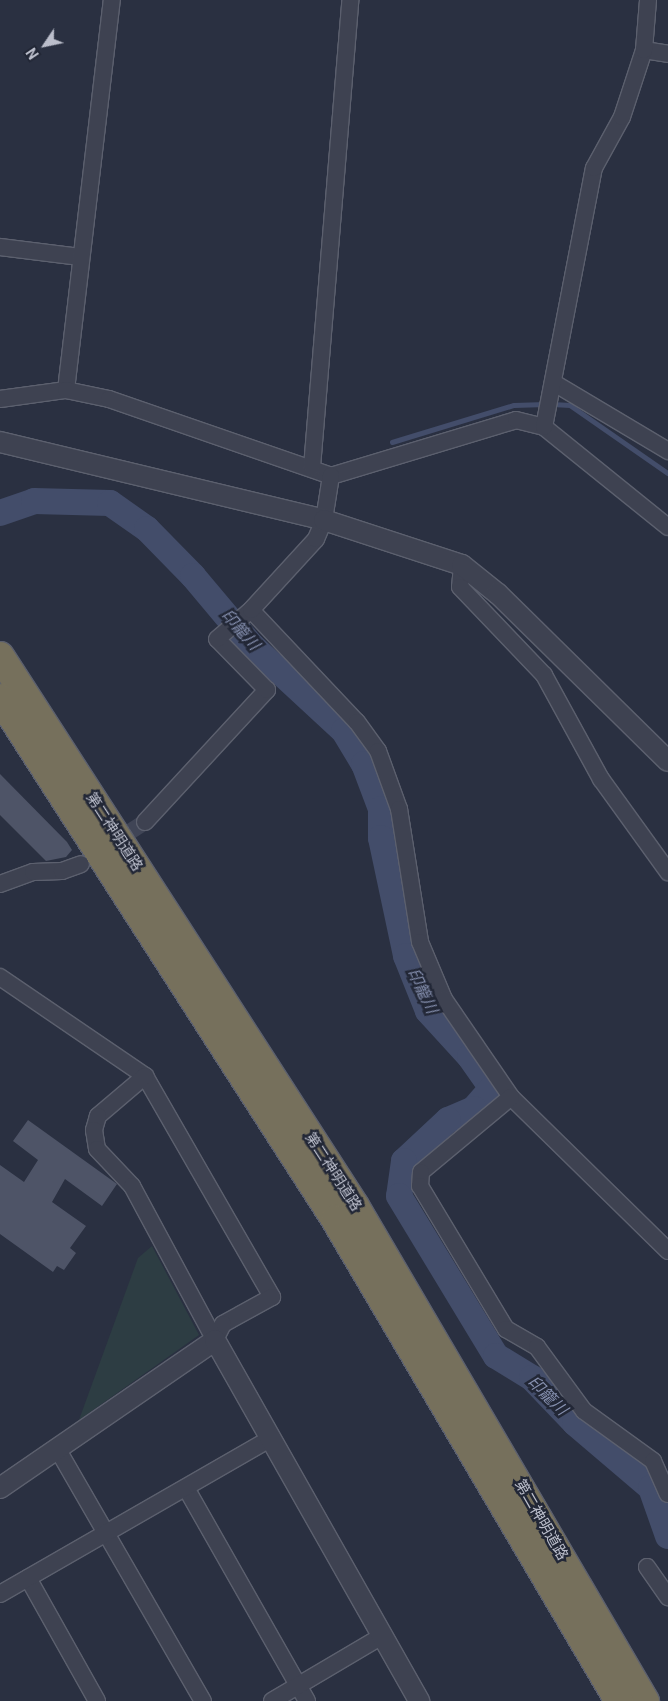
<!DOCTYPE html>
<html>
<head>
<meta charset="utf-8">
<style>
	body { margin:0 }
	#map { position:relative; width:668px; height:1701px; overflow:hidden; background:#2a3041; font-family:Roboto,"Noto Sans JP",sans-serif }
	div>[style] { position:absolute }
	[style*='--x'] { left:calc(var(--x)*1px); top:calc(var(--y)*1px); width:calc(var(--w)*1px); rotate:calc(var(--a)*1deg) }
	.green>* { inset:0; background:#2d3d43 }
	.stream>* { height:4.5px; margin:-2.25px; padding:0 2.25px; transform-origin:2.25px; border-radius:2.25px; background:#434d6a }
	.river>* { height:26px; margin:-13px; padding:0 13px; transform-origin:13px; border-radius:13px; background:#434d6a }
	.building>* { inset:0; background:#4e5467 }
	.minor-tunnel>* { height:16px; margin-top:-8px; transform-origin:0; background:repeating-linear-gradient(90deg,#404556 0 16px,transparent 0 24px) }
	.roads { filter:drop-shadow(1px 0 #5c606e) drop-shadow(-1px 0 #5c606e) drop-shadow(0 1px #5c606e) drop-shadow(0 -1px #5c606e) }
	.minor>* { height:16px; margin:-8px; padding:0 8px; transform-origin:8px; border-radius:8px; background:#3e4251 }
	.tertiary>* { height:20px; margin:-10px; padding:0 10px; transform-origin:10px; border-radius:10px; background:#3e4251 }
	.motorway>* { height:28px; margin:-14px; padding:0 14px; transform-origin:14px; border-radius:14px; background:#76705c }
	span { translate:-50% -50%; white-space:nowrap; text-align:center; line-height:1.15; -webkit-text-stroke:5px #222736; paint-order:stroke }
	.street-label { font-size:15px; color:#bbbecb }
	.water-label { font-size:16px; color:#8690af; font-style:italic }
	.north { position:absolute; left:20px; top:20px; width:50px; height:50px; -webkit-text-stroke:4px #222736; paint-order:stroke; rotate:236deg; font-size:14px; font-weight:700; line-height:20px; text-align:center; color:#bbbecb }
	.north::after { content:''; display:block; margin:auto; width:18px; height:22px; background:#bbbecb; clip-path:polygon(50% 0,100% 100%,50% 72%,0 100%) }
</style>
</head>
<body>
<div id="map">
	<div class="green">
		<i style="clip-path:polygon(152px 1246px,199px 1335px,79px 1420px,138px 1258px)"></i>
	</div>
	<div class="stream">
		<i style="--x:552;--y:404;--w:18;--a:3"></i>
		<i style="--x:570;--y:405;--w:119;--a:34.8"></i>
		<i style="--x:392;--y:442;--w:127;--a:-16.9"></i>
		<i style="--x:514;--y:405;--w:31;--a:-2"></i>
	</div>
	<div class="river">
		<i style="--x:0;--y:513;--w:36;--a:-19"></i>
		<i style="--x:34;--y:501;--w:76;--a:1.5"></i>
		<i style="--x:110;--y:503;--w:45;--a:35.1"></i>
		<i style="--x:147;--y:529;--w:66;--a:45.6"></i>
		<i style="--x:193;--y:576;--w:90;--a:50"></i>
		<i style="--x:251;--y:645;--w:127;--a:42.8"></i>
		<i style="--x:344;--y:731;--w:39;--a:59"></i>
		<i style="--x:364;--y:764;--w:48;--a:69.3"></i>
		<i style="--x:381;--y:809;--w:29;--a:90"></i>
		<i style="--x:381;--y:838;--w:121;--a:78"></i>
		<i style="--x:406;--y:956;--w:59;--a:68.2"></i>
		<i style="--x:428;--y:1011;--w:62;--a:47.6"></i>
		<i style="--x:470;--y:1057;--w:38;--a:55"></i>
		<i style="--x:492;--y:1088;--w:28;--a:131"></i>
		<i style="--x:474;--y:1109;--w:28;--a:157"></i>
		<i style="--x:448;--y:1120;--w:60;--a:137"></i>
		<i style="--x:404;--y:1161;--w:35;--a:98"></i>
		<i style="--x:399;--y:1196;--w:187;--a:58.8"></i>
		<i style="--x:496;--y:1356;--w:42;--a:31.4"></i>
		<i style="--x:532;--y:1378;--w:62;--a:46.3"></i>
		<i style="--x:575;--y:1423;--w:100;--a:40.5"></i>
		<i style="--x:651;--y:1488;--w:51;--a:70.5"></i>
	</div>
	<div class="building">
		<i style="clip-path:polygon(0 774px,67px 842px,72px 850px,66px 857px,46px 861px,0 815px)"></i>
		<i style="clip-path:polygon(28px 1120px,117px 1184px,102px 1206px,65px 1179px,52px 1202px,86px 1226px,70px 1248px,76px 1253px,64px 1270px,57px 1266px,53px 1272px,0 1234px,0 1165px,24px 1182px,38px 1160px,13px 1141px)"></i>
	</div>
	<div class="minor-tunnel">
		<i style="--x:111;--y:844;--w:40;--a:-32.9"></i>
	</div>
	<div class="roads">
		<div class="minor">
			<i style="--x:644;--y:50;--w:24;--a:9"></i>
			<i style="--x:0;--y:247;--w:81;--a:7.1"></i>
			<i style="--x:554;--y:383;--w:133;--a:30.8"></i>
			<i style="--x:66;--y:390;--w:393;--a:-83.3"></i>
			<i style="--x:0;--y:399;--w:67;--a:-7.8"></i>
			<i style="--x:66;--y:390;--w:44;--a:11.8"></i>
			<i style="--x:109;--y:399;--w:235;--a:19.1"></i>
			<i style="--x:331;--y:476;--w:193;--a:-16.8"></i>
			<i style="--x:516;--y:420;--w:29;--a:14"></i>
			<i style="--x:544;--y:427;--w:159;--a:38.9"></i>
			<i style="--x:544;--y:427;--w:264;--a:-79.1"></i>
			<i style="--x:594;--y:168;--w:58;--a:-61.2"></i>
			<i style="--x:622;--y:117;--w:71;--a:-71.8"></i>
			<i style="--x:644;--y:50;--w:50;--a:-85.4"></i>
			<i style="--x:312;--y:467;--w:469;--a:-85.3"></i>
			<i style="--x:462;--y:565;--w:22;--a:95"></i>
			<i style="--x:460;--y:587;--w:122;--a:46.3"></i>
			<i style="--x:544;--y:675;--w:119;--a:61.3"></i>
			<i style="--x:601;--y:779;--w:115;--a:54.2"></i>
			<i style="--x:251;--y:610;--w:154;--a:46.6"></i>
			<i style="--x:357;--y:722;--w:36;--a:54"></i>
			<i style="--x:378;--y:751;--w:62;--a:70.1"></i>
			<i style="--x:399;--y:809;--w:135;--a:81"></i>
			<i style="--x:420;--y:942;--w:62;--a:67.2"></i>
			<i style="--x:444;--y:999;--w:119;--a:55.6"></i>
			<i style="--x:511;--y:1097;--w:220;--a:44.4"></i>
			<i style="--x:145;--y:822;--w:180;--a:-47.3"></i>
			<i style="--x:267;--y:690;--w:71;--a:-134.4"></i>
			<i style="--x:217;--y:639;--w:45;--a:-40.5"></i>
			<i style="--x:251;--y:610;--w:96;--a:-47.5"></i>
			<i style="--x:316;--y:539;--w:21;--a:-67"></i>
			<i style="--x:324;--y:520;--w:45;--a:-81"></i>
			<i style="--x:0;--y:884;--w:35;--a:-20"></i>
			<i style="--x:33;--y:872;--w:29;--a:-2"></i>
			<i style="--x:62;--y:871;--w:20;--a:-20"></i>
			<i style="--x:0;--y:977;--w:176;--a:34.3"></i>
			<i style="--x:145;--y:1076;--w:255;--a:60.1"></i>
			<i style="--x:272;--y:1297;--w:56;--a:151.1"></i>
			<i style="--x:223;--y:1324;--w:18;--a:117"></i>
			<i style="--x:145;--y:1076;--w:62;--a:139.6"></i>
			<i style="--x:98;--y:1116;--w:15;--a:106"></i>
			<i style="--x:94;--y:1130;--w:19;--a:81"></i>
			<i style="--x:97;--y:1149;--w:51;--a:46.6"></i>
			<i style="--x:132;--y:1186;--w:175;--a:61.7"></i>
			<i style="--x:511;--y:1097;--w:117;--a:140.2"></i>
			<i style="--x:421;--y:1172;--w:14;--a:94"></i>
			<i style="--x:420;--y:1186;--w:167;--a:59"></i>
			<i style="--x:506;--y:1329;--w:36;--a:30"></i>
			<i style="--x:537;--y:1347;--w:79;--a:53.7"></i>
			<i style="--x:584;--y:1411;--w:85;--a:35.9"></i>
			<i style="--x:653;--y:1461;--w:36;--a:66"></i>
			<i style="--x:58;--y:1450;--w:290;--a:60"></i>
			<i style="--x:186;--y:1488;--w:245;--a:60.4"></i>
			<i style="--x:647;--y:1567;--w:37;--a:55"></i>
			<i style="--x:28;--y:1578;--w:141;--a:60.7"></i>
			<i style="--x:0;--y:1594;--w:313;--a:-29.9"></i>
			<i style="--x:272;--y:1701;--w:128;--a:-30.6"></i>
		</div>
		<div class="tertiary">
			<i style="--x:0;--y:442;--w:333;--a:13.5"></i>
			<i style="--x:324;--y:520;--w:145;--a:18.1"></i>
			<i style="--x:462;--y:565;--w:46;--a:38.9"></i>
			<i style="--x:498;--y:594;--w:238;--a:44.5"></i>
			<i style="--x:0;--y:1488;--w:261;--a:-34.5"></i>
			<i style="--x:215;--y:1340;--w:415;--a:60.5"></i>
		</div>
		<div class="motorway">
			<i style="--x:0;--y:656;--w:655;--a:57.16"></i>
			<i style="--x:355;--y:1206;--w:574;--a:59.64"></i>
			<i style="--x:0;--y:698;--w:619;--a:57.26"></i>
			<i style="--x:335;--y:1219;--w:559;--a:59.49"></i>
		</div>
	</div>
	<div class="street-label">
		<span style="left:114px;top:832px;rotate:57deg">第二神明道路</span>
		<span style="left:333px;top:1172px;rotate:57deg">第二神明道路</span>
		<span style="left:541px;top:1520px;rotate:60deg">第二神明道路</span>
	</div>
	<div class="water-label">
		<span style="left:240px;top:630px;rotate:48deg">印籠川</span>
		<span style="left:422px;top:991px;rotate:64deg">印籠川</span>
		<span style="left:547px;top:1396px;rotate:44deg">印籠川</span>
	</div>
	<div class="north">N</div>
</div>
</body>
</html>
